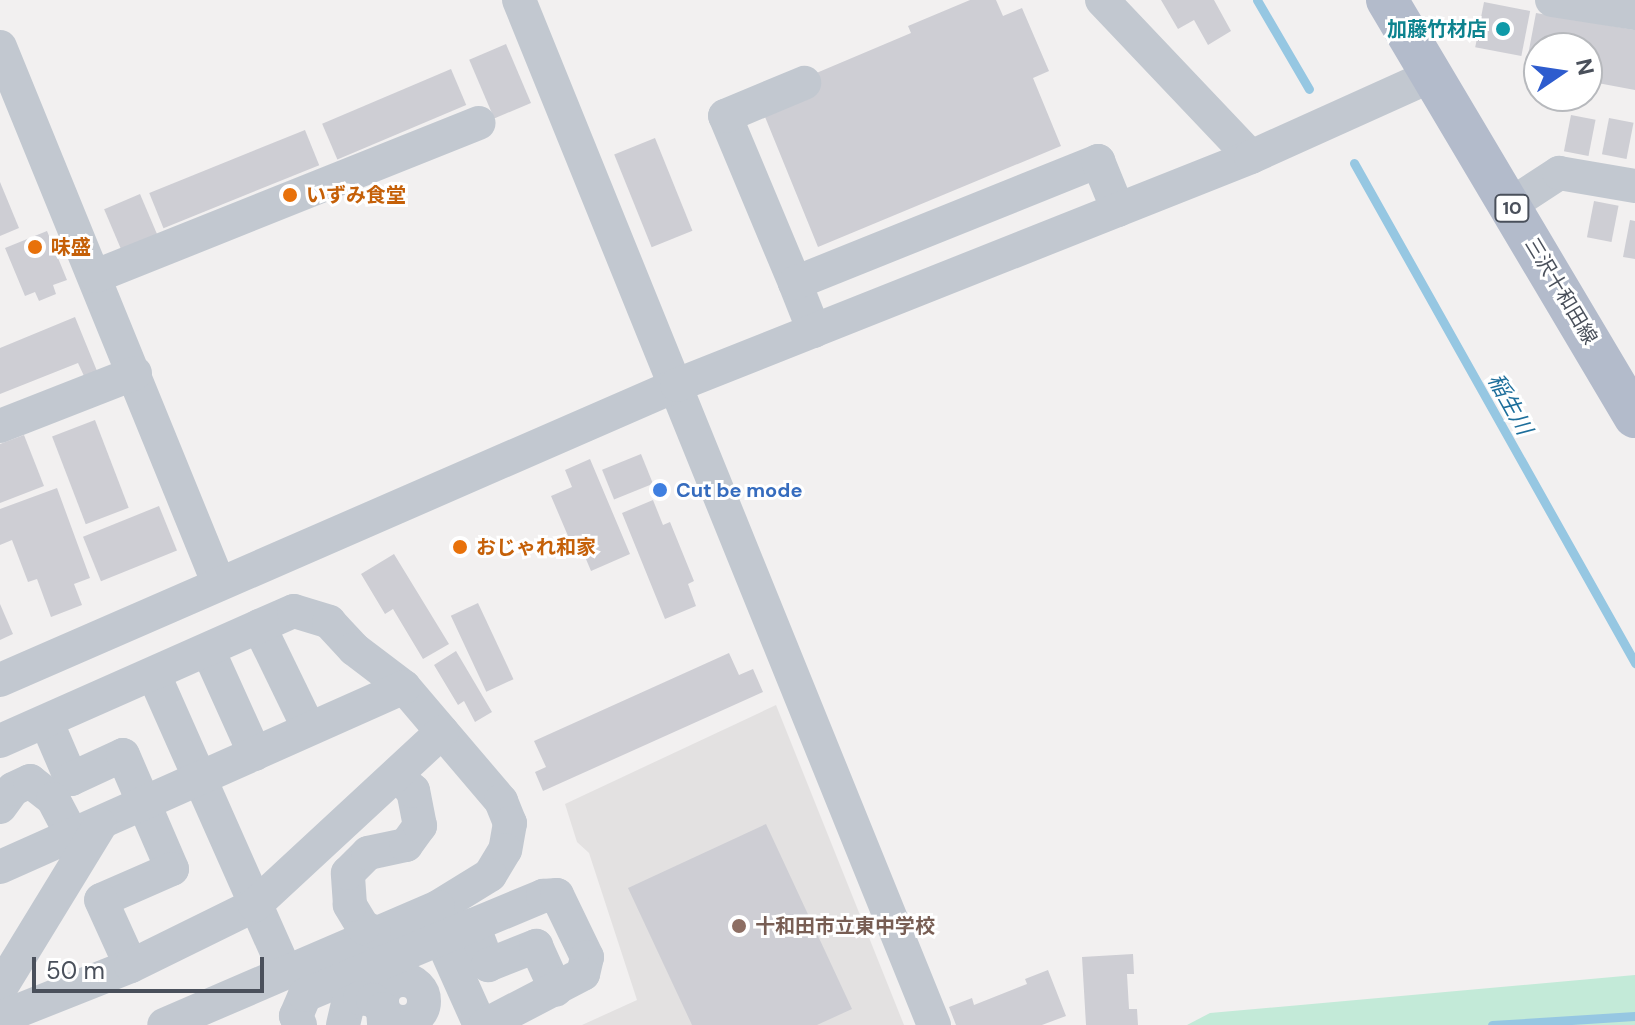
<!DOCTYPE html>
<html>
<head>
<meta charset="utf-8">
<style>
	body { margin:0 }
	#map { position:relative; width:1635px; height:1025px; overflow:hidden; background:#f2f0f0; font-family:"DM Sans","Noto Sans JP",sans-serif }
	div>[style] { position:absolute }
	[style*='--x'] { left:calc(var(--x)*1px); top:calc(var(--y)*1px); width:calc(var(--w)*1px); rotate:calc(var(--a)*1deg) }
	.education>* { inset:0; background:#e3e1e1 }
	.green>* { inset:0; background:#c3ead8 }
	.stream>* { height:9px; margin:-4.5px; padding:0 4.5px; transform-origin:4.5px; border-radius:4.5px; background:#96c7e2 }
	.building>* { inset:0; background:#ceced4; transform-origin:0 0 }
	.minor>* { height:34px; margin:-17px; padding:0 17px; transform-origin:17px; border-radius:17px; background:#c2c8d0 }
	.minor>.ring { margin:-17px; padding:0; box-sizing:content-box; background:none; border:34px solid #c2c8d0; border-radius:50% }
	.major>* { height:42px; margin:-21px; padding:0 21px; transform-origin:21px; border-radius:21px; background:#b3bbcb }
	.dots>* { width:22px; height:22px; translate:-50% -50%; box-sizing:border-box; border:4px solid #fff; border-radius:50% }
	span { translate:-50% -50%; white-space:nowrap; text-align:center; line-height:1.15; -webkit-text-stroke:6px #fff; paint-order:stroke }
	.shield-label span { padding:2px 6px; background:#fff; border:2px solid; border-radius:6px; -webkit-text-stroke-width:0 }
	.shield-label { font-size:18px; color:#4a505b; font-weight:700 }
	.culture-label { font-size:20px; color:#0d838f; font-weight:700 }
	.right { translate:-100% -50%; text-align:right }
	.food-label { font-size:20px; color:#c56008; font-weight:700 }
	.left { translate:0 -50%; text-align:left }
	.street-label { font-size:20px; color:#4a505b }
	.shop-label { font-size:20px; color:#366cbe; font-weight:700 }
	.education-label { font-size:20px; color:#785e54; font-weight:700 }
	.water-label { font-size:22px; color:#1d6e9b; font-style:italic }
	.north { position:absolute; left:1523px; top:32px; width:80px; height:80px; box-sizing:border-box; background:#fff; border:2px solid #b7b9bd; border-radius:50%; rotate:77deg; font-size:22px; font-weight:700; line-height:32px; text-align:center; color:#4a505b }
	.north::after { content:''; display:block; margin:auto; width:28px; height:36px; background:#2e5cce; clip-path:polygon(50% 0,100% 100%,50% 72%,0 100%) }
	.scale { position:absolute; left:32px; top:957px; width:232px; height:36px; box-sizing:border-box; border:4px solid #4a505b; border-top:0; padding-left:10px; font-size:24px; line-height:28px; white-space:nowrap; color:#4a505b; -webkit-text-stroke:6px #fff; paint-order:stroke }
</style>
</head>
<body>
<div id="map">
	<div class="education">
		<i style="clip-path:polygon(776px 705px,904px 1025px,582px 1025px,637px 1000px,589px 853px,577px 842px,565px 804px)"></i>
	</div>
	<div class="green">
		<i style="clip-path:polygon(1635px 975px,1635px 1025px,1187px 1025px,1210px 1013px)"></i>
	</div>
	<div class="stream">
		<i style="--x:1257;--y:0;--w:103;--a:59.7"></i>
		<i style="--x:1354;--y:163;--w:574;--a:60.66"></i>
		<i style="--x:1492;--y:1025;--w:143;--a:-3.6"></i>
	</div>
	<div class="building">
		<i style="clip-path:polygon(970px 0,996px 0,1003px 16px,1022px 8px,1049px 71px,1033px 78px,1061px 146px,818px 247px,763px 112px,820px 88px,814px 74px,911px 33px,908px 26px)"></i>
		<i style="clip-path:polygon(1161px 0,1214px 0,1231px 31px,1208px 45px,1194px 20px,1178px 29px)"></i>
		<i style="left:1484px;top:2px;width:47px;height:46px;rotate:11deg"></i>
		<i style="clip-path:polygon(1536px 13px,1635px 30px,1635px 90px,1587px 81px,1587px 48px,1539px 48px,1539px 73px,1525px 71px)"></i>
		<i style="left:506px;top:44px;width:64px;height:40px;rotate:67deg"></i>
		<i style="left:451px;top:69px;width:39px;height:140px;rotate:67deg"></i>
		<i style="left:1571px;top:115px;width:25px;height:37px;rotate:11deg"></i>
		<i style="left:1609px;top:118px;width:25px;height:37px;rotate:11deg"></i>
		<i style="left:305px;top:130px;width:38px;height:168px;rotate:68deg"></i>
		<i style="left:655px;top:138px;width:100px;height:44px;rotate:68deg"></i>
		<i style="clip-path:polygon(0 182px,19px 228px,0 236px)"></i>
		<i style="left:140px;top:194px;width:44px;height:39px;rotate:67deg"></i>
		<i style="left:1594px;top:201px;width:25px;height:37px;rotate:11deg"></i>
		<i style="clip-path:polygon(1630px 220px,1635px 221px,1635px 259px,1623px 257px)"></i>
		<i style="clip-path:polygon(47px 231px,67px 280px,53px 285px,56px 294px,39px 301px,35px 292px,25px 296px,5px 248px)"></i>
		<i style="clip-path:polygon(75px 317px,97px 371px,84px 376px,78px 363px,0 394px,0 348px)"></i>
		<i style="left:95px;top:420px;width:94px;height:46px;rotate:69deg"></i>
		<i style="clip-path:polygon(24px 435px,44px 486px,0 503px,0 444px)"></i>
		<i style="left:641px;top:454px;width:32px;height:42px;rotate:68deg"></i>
		<i style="clip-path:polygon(590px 459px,630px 554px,591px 571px,578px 540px,571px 543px,551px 496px,572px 487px,565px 470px)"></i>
		<i style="clip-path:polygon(57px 488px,90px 578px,74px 584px,82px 605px,51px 617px,37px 579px,28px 582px,12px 540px,0 545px,0 509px)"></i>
		<i style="clip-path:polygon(653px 500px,663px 525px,670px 522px,694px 581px,688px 584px,696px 606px,665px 619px,622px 513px)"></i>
		<i style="left:159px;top:506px;width:48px;height:82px;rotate:68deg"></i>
		<i style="clip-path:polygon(394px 554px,449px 644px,423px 659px,393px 609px,385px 614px,361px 574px)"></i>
		<i style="left:478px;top:603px;width:84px;height:30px;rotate:65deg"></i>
		<i style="clip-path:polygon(0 604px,13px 634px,0 640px)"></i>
		<i style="clip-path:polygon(456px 651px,492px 712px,475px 722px,464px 701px,458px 705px,434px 665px)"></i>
		<i style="clip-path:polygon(729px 653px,739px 675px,753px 669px,763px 692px,543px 791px,535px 772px,546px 767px,534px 741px)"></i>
		<i style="clip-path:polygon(766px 824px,852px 1009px,817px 1025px,692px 1025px,628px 888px)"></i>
		<i style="clip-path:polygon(1133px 954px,1134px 974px,1127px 974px,1129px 1009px,1137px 1009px,1138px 1025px,1086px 1025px,1082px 957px)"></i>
		<i style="clip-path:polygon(1048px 970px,1066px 1016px,1042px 1025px,956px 1025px,949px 1007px,972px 998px,974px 1005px,1027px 984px,1025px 979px)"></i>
	</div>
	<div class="minor">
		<i style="--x:519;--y:0;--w:1106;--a:67.96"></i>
		<i style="--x:1102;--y:0;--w:216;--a:46.5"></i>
		<i style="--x:1552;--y:0;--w:84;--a:8.9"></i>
		<i style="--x:0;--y:47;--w:578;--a:67.83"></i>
		<i style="--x:1510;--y:205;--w:59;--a:-33.1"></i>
		<i style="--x:1559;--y:173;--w:77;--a:9.7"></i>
		<i style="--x:96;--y:276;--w:412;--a:-21.8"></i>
		<i style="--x:795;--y:283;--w:181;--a:-112.7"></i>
		<i style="--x:725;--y:116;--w:86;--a:-22.7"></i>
		<i style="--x:814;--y:331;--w:52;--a:-111.6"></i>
		<i style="--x:795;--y:283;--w:327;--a:-21.9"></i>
		<i style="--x:1098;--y:161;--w:53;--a:67.8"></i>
		<i style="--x:0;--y:426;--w:145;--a:-21.4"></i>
		<i style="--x:259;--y:626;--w:114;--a:64.1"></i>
		<i style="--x:208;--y:650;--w:114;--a:65.7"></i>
		<i style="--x:154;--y:675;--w:324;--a:66.1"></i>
		<i style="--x:0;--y:680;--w:738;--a:-23.54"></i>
		<i style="--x:677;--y:385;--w:618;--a:-21.66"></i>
		<i style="--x:1251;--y:157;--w:200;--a:-24.3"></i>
		<i style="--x:47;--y:723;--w:61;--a:66.8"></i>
		<i style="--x:71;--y:779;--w:57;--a:-24.8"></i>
		<i style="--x:123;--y:755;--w:124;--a:66.7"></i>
		<i style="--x:172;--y:869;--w:77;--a:156.4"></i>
		<i style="--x:101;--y:900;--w:72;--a:65.6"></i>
		<i style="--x:0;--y:741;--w:321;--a:-23.9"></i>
		<i style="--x:294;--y:611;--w:37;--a:17"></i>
		<i style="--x:329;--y:622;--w:37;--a:47"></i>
		<i style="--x:354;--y:649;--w:63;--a:37.2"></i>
		<i style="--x:404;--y:687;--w:150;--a:49.6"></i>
		<i style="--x:501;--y:801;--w:24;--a:68"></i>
		<i style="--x:510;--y:823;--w:27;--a:100"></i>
		<i style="--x:505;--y:850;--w:29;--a:121"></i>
		<i style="--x:490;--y:875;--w:61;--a:148.4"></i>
		<i style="--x:438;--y:907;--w:298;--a:156.7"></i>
		<i style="--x:0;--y:807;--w:22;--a:-54"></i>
		<i style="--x:13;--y:789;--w:19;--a:-25"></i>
		<i style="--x:30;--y:781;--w:29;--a:38"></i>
		<i style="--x:53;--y:799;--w:43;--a:62.2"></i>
		<i style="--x:0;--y:867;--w:442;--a:-24"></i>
		<i style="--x:473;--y:925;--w:43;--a:69.4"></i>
		<i style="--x:488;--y:965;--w:52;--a:-21.6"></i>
		<i style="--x:536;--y:946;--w:48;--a:65.6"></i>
		<i style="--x:374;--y:932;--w:12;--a:-156"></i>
		<i style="--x:363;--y:927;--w:26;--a:-121"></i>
		<i style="--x:350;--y:905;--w:32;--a:-94"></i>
		<i style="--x:348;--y:873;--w:28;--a:-45"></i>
		<i style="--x:368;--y:853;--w:39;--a:-12"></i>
		<i style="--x:406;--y:845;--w:24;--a:-54"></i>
		<i style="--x:420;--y:826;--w:36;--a:-101"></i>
		<i style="--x:413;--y:791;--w:23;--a:-135"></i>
		<i style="--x:441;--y:938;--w:95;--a:65.9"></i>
		<i class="ring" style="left:382px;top:980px;width:8px;height:8px"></i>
		<i style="--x:0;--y:989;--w:192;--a:-58.6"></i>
		<i style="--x:0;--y:1018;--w:141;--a:-21.7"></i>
		<i style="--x:131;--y:966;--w:138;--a:-26.2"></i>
		<i style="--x:255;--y:905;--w:255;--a:-42.8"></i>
		<i style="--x:300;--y:1025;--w:10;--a:-114"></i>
		<i style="--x:296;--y:1016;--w:23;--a:-67"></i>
		<i style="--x:305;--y:995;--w:258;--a:-22.6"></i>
		<i style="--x:543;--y:896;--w:14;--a:-4"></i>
		<i style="--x:557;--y:895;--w:69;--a:64.2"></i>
		<i style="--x:587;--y:957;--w:17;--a:103"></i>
		<i style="--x:583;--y:974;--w:110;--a:152.5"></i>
		<i style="--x:343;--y:1025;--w:22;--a:-77"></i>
		<i style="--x:348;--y:1004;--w:13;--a:-27"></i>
		<i style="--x:360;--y:998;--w:13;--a:9"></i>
		<i style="--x:373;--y:1000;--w:13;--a:42"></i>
		<i style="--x:383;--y:1009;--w:16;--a:86"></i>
	</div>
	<div class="major">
		<i style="--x:1387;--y:0;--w:485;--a:59.3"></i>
	</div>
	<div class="dots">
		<i style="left:1503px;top:29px;background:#0f9aa8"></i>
		<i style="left:290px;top:195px;background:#e8710a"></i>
		<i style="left:35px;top:247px;background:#e8710a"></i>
		<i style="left:660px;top:490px;background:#3f7fe0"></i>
		<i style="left:460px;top:547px;background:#e8710a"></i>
		<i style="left:739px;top:926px;background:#8d6e63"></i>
	</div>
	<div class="shield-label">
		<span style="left:1512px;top:208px">10</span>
	</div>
	<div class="culture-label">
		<span class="right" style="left:1487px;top:29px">加藤竹材店</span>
	</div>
	<div class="food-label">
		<span class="left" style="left:306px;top:195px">いずみ食堂</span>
		<span class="left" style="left:51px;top:247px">味盛</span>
		<span class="left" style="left:476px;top:547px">おじゃれ和家</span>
	</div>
	<div class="street-label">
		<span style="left:1561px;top:291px;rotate:59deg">三沢十和田線</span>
	</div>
	<div class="shop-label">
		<span class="left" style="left:676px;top:490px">Cut be mode</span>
	</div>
	<div class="education-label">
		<span class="left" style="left:755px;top:926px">十和田市立東中学校</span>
	</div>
	<div class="water-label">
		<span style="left:1510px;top:404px;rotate:61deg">稲生川</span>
	</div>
	<div class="north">N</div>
	<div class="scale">50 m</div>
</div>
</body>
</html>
